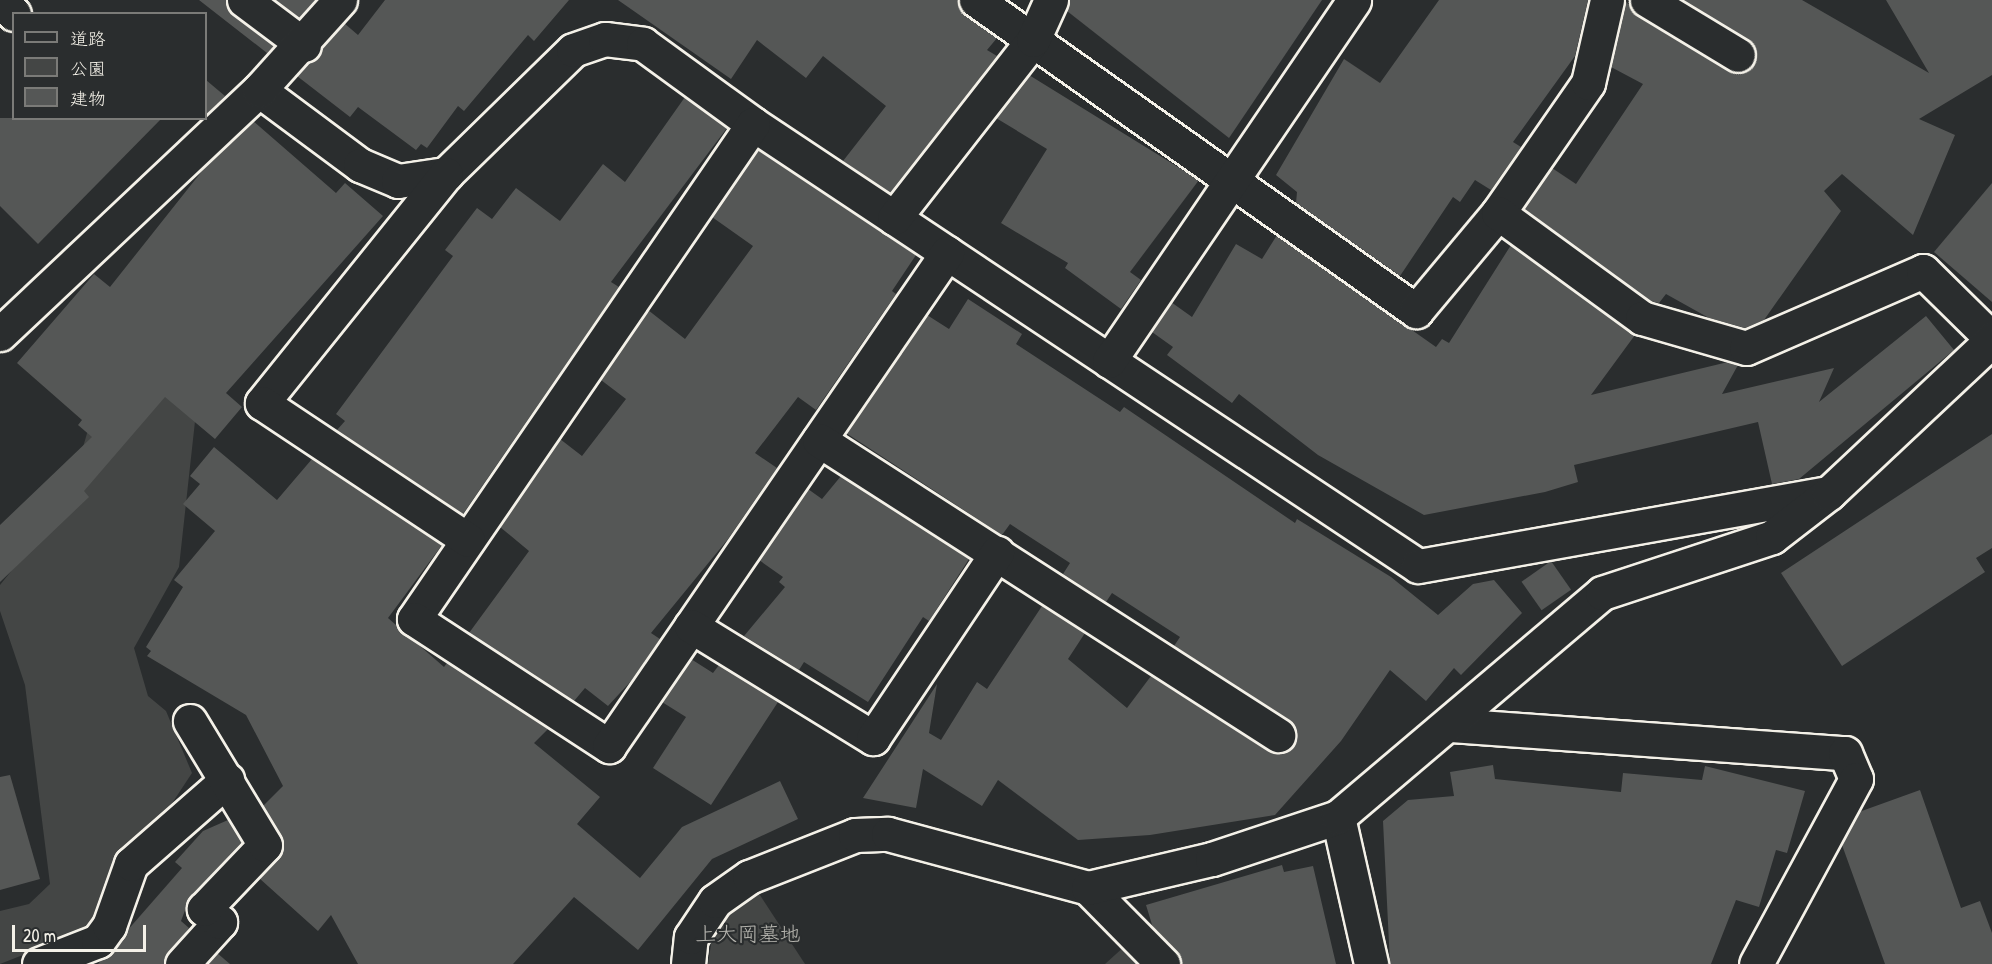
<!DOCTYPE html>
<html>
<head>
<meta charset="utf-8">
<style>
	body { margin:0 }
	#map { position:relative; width:1992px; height:964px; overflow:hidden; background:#2a2d2e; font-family:"Patrick Hand","Klee One",sans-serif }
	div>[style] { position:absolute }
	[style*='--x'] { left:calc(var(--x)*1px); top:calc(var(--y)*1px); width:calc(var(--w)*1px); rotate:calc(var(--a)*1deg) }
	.green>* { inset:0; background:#444645 }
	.building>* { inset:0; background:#555756; transform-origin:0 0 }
	.roads { filter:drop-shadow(2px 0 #f4f1e8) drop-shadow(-2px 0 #f4f1e8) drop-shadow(0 2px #f4f1e8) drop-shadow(0 -2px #f4f1e8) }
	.minor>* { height:33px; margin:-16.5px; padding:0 16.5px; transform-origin:16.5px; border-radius:16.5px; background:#2a2d2e }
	span { translate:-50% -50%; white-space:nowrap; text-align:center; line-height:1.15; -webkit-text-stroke:4.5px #2a2d2e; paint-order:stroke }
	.park-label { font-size:21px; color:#b6b5af }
	.legend { position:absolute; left:12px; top:12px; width:195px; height:108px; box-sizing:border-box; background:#2a2d2e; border:2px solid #7b7b78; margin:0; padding:8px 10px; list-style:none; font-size:18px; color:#f4f1e8 }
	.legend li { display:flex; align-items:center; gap:12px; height:30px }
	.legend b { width:30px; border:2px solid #7b7b78 }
	.scale { position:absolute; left:12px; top:925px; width:134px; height:27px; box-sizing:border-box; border:3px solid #f4f1e8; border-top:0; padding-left:8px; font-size:18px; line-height:21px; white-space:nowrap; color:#f4f1e8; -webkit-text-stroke:4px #2a2d2e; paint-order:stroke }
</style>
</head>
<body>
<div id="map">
	<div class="green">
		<i style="clip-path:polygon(104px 375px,199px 385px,179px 567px,134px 648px,148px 696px,166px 711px,192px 773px,89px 929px,0 964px,0 911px,29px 904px,50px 884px,25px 685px,0 611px,0 585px,67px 502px)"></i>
		<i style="clip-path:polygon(754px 886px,805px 964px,708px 964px,714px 925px)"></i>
		<i style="clip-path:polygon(1126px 945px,1145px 964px,1105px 964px)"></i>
	</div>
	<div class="building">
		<i style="clip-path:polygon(199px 0,226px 0,233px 15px,274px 46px,267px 53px)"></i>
		<i style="clip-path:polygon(275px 0,315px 0,299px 18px)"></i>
		<i style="clip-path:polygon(385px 0,569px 0,534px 41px,528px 35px,464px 111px,458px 106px,427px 148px,421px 144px,416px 150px,358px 107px,350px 117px,297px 76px,344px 23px,358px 35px)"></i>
		<i style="clip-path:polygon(618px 0,958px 0,965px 15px,997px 38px,987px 50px,997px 56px,890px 193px,843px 161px,886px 106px,823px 56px,806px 78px,757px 40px,731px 79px)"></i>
		<i style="clip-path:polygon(1069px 0,1322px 0,1229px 138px,1067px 11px)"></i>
		<i style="clip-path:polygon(1439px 0,1588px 0,1575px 56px,1513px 142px,1521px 147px,1491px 190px,1475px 180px,1460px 202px,1453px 197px,1400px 276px,1296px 203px,1297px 192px,1276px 175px,1344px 59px,1380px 83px)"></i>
		<i style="clip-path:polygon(1625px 0,1637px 16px,1738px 74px,1754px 64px,1754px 45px,1683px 0,1802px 0,1929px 73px,1886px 0,1992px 0,1992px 75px,1919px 119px,1955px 135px,1913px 235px,1842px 174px,1824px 191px,1841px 211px,1764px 320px,1745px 328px,1709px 318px,1666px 294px,1659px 303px,1650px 301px,1524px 209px,1552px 168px,1576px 184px,1643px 84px,1611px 67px)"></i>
		<i style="clip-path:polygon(1029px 75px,1199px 180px,1130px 272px,1141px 280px,1121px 309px,1065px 268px,1068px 263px,1001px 223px,1047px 149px,996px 118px)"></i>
		<i style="clip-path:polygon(206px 80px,225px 96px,206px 115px)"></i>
		<i style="clip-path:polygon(685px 97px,727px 128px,611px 282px,619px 287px,463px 514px,337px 430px,345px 421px,336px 414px,453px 256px,445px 250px,477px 208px,492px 219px,516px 188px,560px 221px,603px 164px,625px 182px)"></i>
		<i style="clip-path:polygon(0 118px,162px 118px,38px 244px,0 206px)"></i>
		<i style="clip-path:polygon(253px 121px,336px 193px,345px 183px,383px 216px,226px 393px,242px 407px,215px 439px,165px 397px,84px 491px,89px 497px,0 582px,0 525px,92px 437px,78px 425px,82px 420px,17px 363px,94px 274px,110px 287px,206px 166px)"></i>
		<i style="clip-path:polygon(758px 150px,916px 255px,892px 291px,896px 294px,816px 410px,798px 397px,755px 453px,777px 468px,728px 539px,651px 633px,660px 639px,631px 681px,608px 706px,585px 688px,574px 701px,469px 633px,529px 551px,500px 527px,560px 439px,582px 456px,626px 399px,601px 380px,648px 310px,685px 339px,753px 246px,712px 217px)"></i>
		<i style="clip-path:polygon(1992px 183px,1992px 302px,1934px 252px)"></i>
		<i style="clip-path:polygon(1277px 235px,1436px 347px,1442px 339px,1449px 343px,1511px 245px,1635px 335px,1591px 395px,1728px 362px,1738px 365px,1722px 394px,1834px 368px,1819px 402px,1926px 316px,1954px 350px,1799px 479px,1772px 484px,1758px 422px,1574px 465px,1578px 482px,1545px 492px,1424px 515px,1318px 455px,1239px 394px,1232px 403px,1167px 355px,1173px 347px,1152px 332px,1171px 302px,1192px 317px,1236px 244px,1262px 259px)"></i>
		<i style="clip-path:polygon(968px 299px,1022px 334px,1016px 344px,1120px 412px,1124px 407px,1295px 523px,1297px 519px,1391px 577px,1438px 615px,1473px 584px,1494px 580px,1522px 613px,1461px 675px,1454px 668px,1426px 701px,1390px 670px,1341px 741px,1275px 815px,1150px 835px,1078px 840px,998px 780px,982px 806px,923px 769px,916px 808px,863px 798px,937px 684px,929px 733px,941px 740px,977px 682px,987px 689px,1042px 606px,1085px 633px,1068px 659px,1127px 708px,1151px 676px,1268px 751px,1287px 751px,1297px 736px,1288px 719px,1174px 646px,1180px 637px,1112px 593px,1106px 602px,1063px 574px,1070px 563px,1010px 524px,1002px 535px,846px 433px,927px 315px,949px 329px)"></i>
		<i style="clip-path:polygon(1992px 434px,1992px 548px,1976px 558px,1985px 572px,1842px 666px,1781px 573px)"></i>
		<i style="clip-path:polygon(214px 447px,277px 500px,312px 459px,442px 545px,388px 618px,444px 667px,447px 663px,548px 729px,534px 743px,600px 797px,577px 824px,640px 878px,682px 827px,780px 781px,798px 819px,712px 859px,638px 950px,574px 897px,513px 964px,358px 964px,331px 915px,318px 931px,259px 878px,283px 848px,263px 806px,283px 786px,246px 715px,147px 656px,151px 651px,146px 647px,183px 587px,174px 580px,215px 531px,183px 504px,200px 484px,190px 476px)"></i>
		<i style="clip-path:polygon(841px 476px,969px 559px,929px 621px,923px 617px,868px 702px,804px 662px,799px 670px,744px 636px,785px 587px,779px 582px,783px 577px,759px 560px,808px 489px,822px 499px)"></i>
		<i style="left:1551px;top:561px;width:35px;height:36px;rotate:55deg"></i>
		<i style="clip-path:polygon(691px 659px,713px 673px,719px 665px,778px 702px,711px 805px,653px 768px,686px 717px,662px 702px)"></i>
		<i style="clip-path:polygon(1493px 765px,1495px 779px,1621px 792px,1623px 773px,1702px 780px,1705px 766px,1805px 791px,1787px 853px,1776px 850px,1759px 907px,1736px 900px,1711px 964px,1390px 964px,1383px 821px,1408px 800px,1454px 796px,1450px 772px)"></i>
		<i style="clip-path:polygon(10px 775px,40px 879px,0 890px,0 777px)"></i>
		<i style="clip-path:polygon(1920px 790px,1961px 908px,1980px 901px,1992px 933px,1992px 964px,1885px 964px,1842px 845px,1859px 812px)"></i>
		<i style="clip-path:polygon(228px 820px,242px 842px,190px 897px,181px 921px,189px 928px,164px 964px,98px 964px,182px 868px,175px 862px,203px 831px)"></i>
		<i style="clip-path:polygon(1282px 865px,1284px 872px,1313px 866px,1336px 964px,1181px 964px,1153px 928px,1146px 905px)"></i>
		<i style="clip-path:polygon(217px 953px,230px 964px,207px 964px)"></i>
	</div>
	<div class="roads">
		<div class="minor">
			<i style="--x:244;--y:0;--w:75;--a:36.9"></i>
			<i style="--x:976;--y:0;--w:539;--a:35.25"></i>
			<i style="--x:1416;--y:311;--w:128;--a:-50.1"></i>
			<i style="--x:1498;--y:213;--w:158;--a:-55.3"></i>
			<i style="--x:1588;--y:83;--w:85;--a:-77.1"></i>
			<i style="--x:1647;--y:0;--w:106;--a:31.1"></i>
			<i style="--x:0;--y:1;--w:19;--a:43"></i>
			<i style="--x:259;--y:90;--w:126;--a:36.6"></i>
			<i style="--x:360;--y:165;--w:41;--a:22.8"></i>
			<i style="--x:398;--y:181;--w:49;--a:-8.3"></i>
			<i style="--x:446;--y:174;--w:177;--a:-44.3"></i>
			<i style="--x:573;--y:50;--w:34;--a:-19"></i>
			<i style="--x:605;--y:39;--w:38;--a:7"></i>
			<i style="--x:643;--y:44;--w:136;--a:36"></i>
			<i style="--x:753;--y:124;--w:798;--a:33.61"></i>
			<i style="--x:1418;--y:566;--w:417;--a:-10.1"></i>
			<i style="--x:753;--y:124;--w:600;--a:124.41"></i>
			<i style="--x:414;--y:619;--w:233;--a:33.1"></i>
			<i style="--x:609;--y:746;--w:598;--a:-55.57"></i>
			<i style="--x:446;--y:174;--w:294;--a:128.8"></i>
			<i style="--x:262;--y:403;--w:247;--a:33.6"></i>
			<i style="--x:1498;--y:213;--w:178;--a:36.1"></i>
			<i style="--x:1642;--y:318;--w:108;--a:16.1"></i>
			<i style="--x:1746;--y:348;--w:193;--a:-23.5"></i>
			<i style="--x:1923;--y:271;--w:97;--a:44.6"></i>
			<i style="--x:894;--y:218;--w:226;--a:-52"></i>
			<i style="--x:1033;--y:40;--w:44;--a:-65.8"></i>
			<i style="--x:0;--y:334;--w:356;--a:-43.3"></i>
			<i style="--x:259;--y:90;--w:121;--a:-48"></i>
			<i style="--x:1109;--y:361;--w:436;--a:-55.8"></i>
			<i style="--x:819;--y:440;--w:546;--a:32.73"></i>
			<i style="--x:691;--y:626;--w:214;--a:31.6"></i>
			<i style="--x:873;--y:738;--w:223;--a:-56.2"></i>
			<i style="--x:1450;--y:725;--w:396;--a:4.1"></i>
			<i style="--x:1845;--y:753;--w:28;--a:67"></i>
			<i style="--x:1856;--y:779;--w:210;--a:118.4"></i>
			<i style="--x:1338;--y:817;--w:151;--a:77.3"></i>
			<i style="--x:1088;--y:888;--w:107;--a:45.4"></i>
			<i style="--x:39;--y:964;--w:63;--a:-21.3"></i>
			<i style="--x:98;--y:941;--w:19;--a:-54"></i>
			<i style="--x:109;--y:926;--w:66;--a:-70.5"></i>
			<i style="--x:131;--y:864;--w:128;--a:-41.2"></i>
			<i style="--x:182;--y:964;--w:57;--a:-47.9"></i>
			<i style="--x:220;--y:922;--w:21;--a:-141"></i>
			<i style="--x:204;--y:909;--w:88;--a:-46.4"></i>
			<i style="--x:265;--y:845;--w:145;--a:-121.2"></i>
			<i style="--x:688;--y:964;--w:27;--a:-84"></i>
			<i style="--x:691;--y:937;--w:43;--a:-56.3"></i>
			<i style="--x:715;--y:901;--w:42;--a:-35.2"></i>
			<i style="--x:749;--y:877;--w:114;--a:-21.6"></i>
			<i style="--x:855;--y:835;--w:33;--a:-2"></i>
			<i style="--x:888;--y:834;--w:207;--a:15.1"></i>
			<i style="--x:1088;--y:888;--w:127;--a:-13.2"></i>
			<i style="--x:1212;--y:859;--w:133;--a:-18.4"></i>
			<i style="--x:1338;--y:817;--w:346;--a:-40.3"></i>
			<i style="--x:1602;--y:593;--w:179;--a:-18.2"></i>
			<i style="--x:1772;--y:537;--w:72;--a:-37.7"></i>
			<i style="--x:1829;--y:493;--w:224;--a:-43.2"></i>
		</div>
	</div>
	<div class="park-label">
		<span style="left:748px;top:934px">上大岡墓地</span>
	</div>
	<ul class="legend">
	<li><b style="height:8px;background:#2a2d2e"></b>道路</li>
	<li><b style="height:16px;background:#444645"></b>公園</li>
	<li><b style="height:16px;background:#555756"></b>建物</li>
	</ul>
	<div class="scale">20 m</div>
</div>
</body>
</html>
